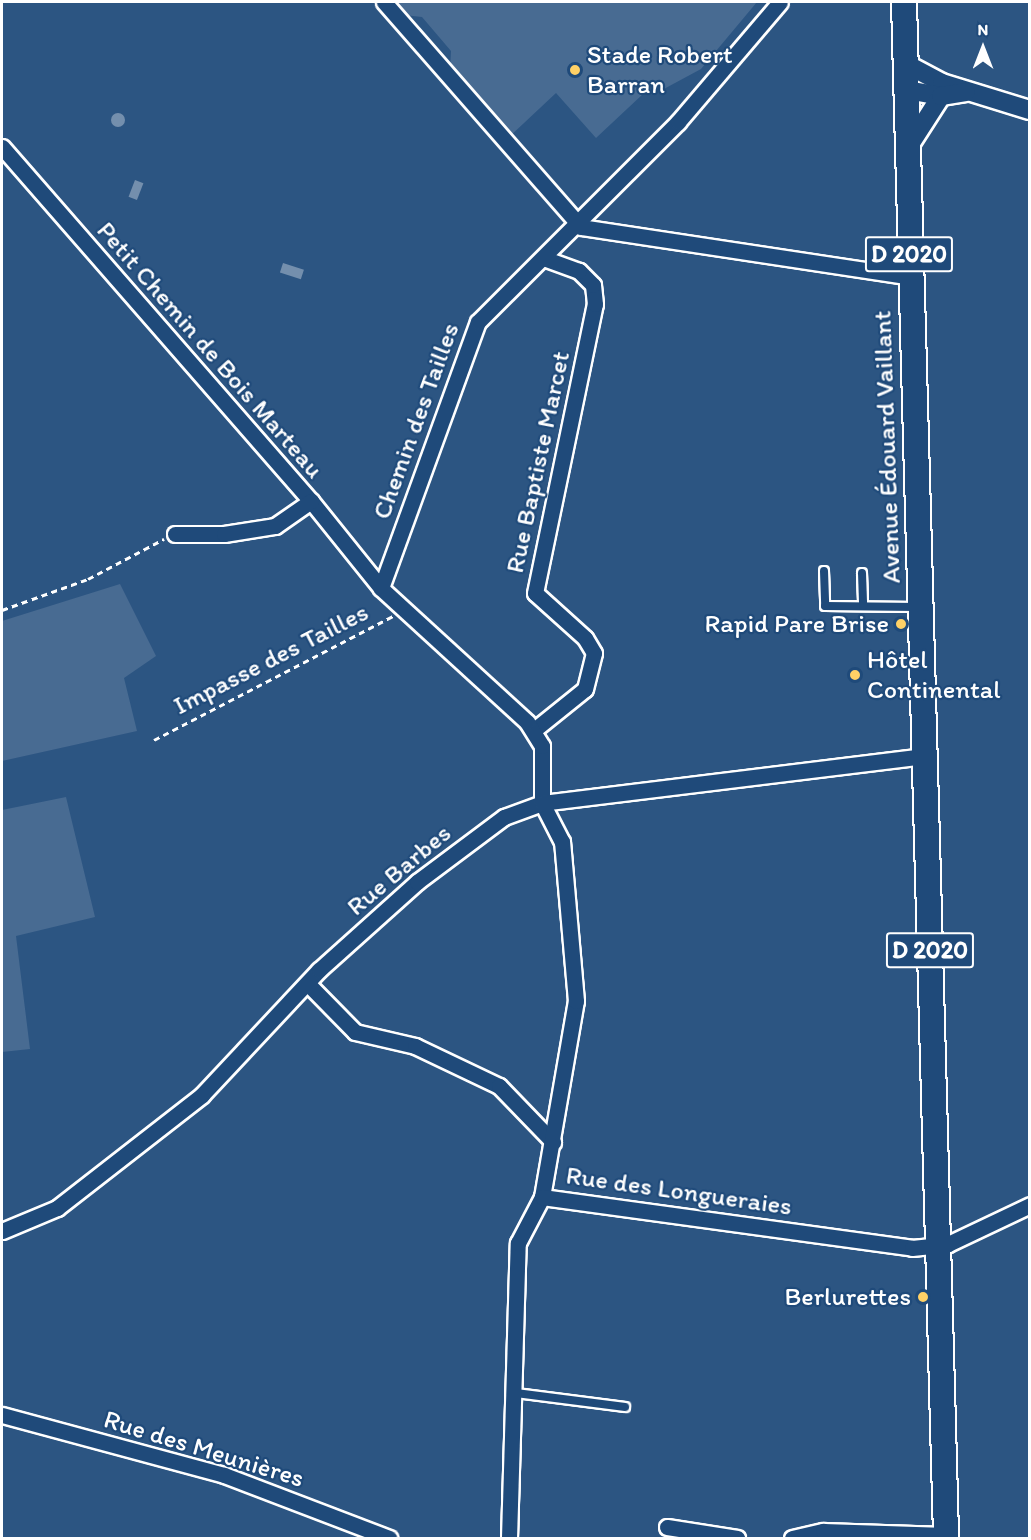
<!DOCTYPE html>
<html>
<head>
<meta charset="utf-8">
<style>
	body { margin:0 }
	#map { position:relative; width:1031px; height:1540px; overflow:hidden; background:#2c5582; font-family:Itim,sans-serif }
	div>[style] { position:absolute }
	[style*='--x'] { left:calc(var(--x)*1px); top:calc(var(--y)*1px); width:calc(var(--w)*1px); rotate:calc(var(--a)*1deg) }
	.green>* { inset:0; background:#486b92 }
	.water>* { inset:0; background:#748fad; transform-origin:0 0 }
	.round { border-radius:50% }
	.path>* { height:3px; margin-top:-1.5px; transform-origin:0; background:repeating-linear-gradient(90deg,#fff 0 6px,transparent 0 10.5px) }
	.roads { filter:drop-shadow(2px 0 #fff) drop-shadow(-2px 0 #fff) drop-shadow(0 2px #fff) drop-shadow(0 -2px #fff) }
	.service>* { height:8px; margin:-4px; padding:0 4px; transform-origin:4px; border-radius:4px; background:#1f4a7a }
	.minor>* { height:15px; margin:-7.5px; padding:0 7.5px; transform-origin:7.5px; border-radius:7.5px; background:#1f4a7a }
	.tertiary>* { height:18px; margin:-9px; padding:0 9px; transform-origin:9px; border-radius:9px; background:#1f4a7a }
	.primary>* { height:24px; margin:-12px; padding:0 12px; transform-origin:12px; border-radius:12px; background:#1f4a7a }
	.dots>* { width:16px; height:16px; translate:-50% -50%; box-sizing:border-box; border:3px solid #1f4a7a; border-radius:50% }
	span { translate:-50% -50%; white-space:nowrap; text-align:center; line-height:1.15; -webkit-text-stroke:4.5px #1f4a7a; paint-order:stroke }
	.shield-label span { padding:2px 4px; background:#1f4a7a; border:2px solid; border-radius:4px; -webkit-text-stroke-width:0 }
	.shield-label { font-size:24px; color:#fff; font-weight:700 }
	.poi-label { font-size:26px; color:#fff }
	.left { translate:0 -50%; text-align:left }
	.right { translate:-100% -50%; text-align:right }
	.street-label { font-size:26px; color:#fff }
	.frame { position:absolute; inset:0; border:3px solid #fff; pointer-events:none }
	.north { position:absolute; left:953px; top:18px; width:60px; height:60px; -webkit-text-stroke:4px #1f4a7a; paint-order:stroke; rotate:0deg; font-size:16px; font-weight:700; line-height:24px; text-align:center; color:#fff }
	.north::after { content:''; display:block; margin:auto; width:21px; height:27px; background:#fff; clip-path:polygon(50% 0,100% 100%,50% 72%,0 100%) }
</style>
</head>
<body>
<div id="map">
	<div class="green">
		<i style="clip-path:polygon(392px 2px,757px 2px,701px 69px,662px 90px,643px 94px,596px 138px,556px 93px,508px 138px,450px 70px,451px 51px,422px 17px,404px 15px)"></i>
		<i style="clip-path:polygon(120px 584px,156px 656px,124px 678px,137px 731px,2px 761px,2px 621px)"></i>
		<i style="clip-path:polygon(66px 797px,95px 917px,16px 936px,30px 1049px,2px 1052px,2px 810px)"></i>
	</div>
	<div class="water">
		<i class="round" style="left:111px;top:113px;width:14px;height:14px"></i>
		<i style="left:135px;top:180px;width:9px;height:18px;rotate:21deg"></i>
		<i style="left:283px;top:263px;width:22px;height:10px;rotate:18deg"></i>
	</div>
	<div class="path">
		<i style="--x:2;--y:610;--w:91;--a:-19.8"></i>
		<i style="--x:88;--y:579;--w:86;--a:-27.8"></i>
		<i style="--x:154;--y:740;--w:269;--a:-27.4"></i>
	</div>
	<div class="roads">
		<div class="service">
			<i style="--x:824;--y:571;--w:35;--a:88"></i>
			<i style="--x:825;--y:606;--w:92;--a:0.6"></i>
			<i style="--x:862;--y:573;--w:33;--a:88"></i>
			<i style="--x:516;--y:1393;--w:110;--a:7.3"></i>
		</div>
		<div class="minor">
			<i style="--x:384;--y:2;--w:299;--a:48.8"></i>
			<i style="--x:581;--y:227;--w:333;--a:8.6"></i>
			<i style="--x:2;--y:147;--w:470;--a:48.9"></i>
			<i style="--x:311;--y:501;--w:112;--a:51.2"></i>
			<i style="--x:175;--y:534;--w:49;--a:0"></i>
			<i style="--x:224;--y:534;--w:52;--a:-8.9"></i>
			<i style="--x:275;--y:526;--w:44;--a:-34.8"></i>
			<i style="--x:534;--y:730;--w:65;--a:-38.8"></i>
			<i style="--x:585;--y:689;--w:37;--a:-76"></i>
			<i style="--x:594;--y:653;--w:17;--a:-121"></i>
			<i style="--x:585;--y:638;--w:67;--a:-138"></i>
			<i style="--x:535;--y:593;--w:295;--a:-78.3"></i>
			<i style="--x:595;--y:304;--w:19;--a:-96"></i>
			<i style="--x:593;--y:285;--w:20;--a:-135"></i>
			<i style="--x:579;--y:271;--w:38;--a:-160"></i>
			<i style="--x:308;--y:984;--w:67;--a:45.6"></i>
			<i style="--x:355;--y:1032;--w:62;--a:13.1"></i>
			<i style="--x:415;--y:1046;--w:93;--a:25.5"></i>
			<i style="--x:499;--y:1086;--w:78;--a:46"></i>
			<i style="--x:542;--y:1197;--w:199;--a:-80.2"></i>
			<i style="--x:576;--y:1001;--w:160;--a:-95"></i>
			<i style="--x:562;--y:842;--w:44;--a:-117.1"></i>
			<i style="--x:542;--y:803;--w:57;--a:-90"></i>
			<i style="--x:542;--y:746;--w:28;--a:-122"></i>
			<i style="--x:527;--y:722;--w:198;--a:-137.5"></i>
			<i style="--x:381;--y:588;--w:283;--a:-70"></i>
			<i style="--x:478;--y:322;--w:283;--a:-45"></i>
			<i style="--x:678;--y:122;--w:157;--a:-49.6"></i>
			<i style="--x:2;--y:1231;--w:60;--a:-22.7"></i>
			<i style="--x:57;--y:1208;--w:184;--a:-37.9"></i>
			<i style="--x:202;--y:1095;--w:171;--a:-46.9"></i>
			<i style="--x:319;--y:970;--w:132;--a:-41.9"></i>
			<i style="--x:417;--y:882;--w:109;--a:-36.8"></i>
			<i style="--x:504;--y:817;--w:40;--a:-20.2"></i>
			<i style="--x:542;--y:803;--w:386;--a:-7"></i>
			<i style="--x:2;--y:1415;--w:230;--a:15.1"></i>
			<i style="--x:224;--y:1475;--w:177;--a:20.9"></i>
			<i style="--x:667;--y:1527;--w:71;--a:8.9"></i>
			<i style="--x:509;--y:1538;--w:295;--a:-88.3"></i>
			<i style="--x:518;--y:1243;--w:52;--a:-62.4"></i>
			<i style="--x:542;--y:1197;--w:373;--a:7.8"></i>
			<i style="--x:912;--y:1248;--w:36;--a:-6"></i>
			<i style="--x:948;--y:1244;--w:91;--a:-25.4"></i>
			<i style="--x:792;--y:1538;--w:32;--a:-13"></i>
			<i style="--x:823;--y:1531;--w:123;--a:1.9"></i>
		</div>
		<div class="tertiary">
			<i style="--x:906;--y:64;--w:41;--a:27.8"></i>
			<i style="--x:942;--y:83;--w:92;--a:17.1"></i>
			<i style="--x:907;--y:90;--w:35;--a:10"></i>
			<i style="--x:909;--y:146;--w:59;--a:-57.4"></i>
			<i style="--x:941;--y:96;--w:25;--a:-9"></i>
		</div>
		<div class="primary">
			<i style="--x:904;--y:2;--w:1537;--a:88.43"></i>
		</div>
	</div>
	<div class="dots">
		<i style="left:575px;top:70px;background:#ffd166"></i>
		<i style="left:901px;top:624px;background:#ffd166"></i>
		<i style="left:855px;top:675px;background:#ffd166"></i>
		<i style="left:923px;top:1297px;background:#ffd166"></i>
	</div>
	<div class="shield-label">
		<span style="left:909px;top:254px">D 2020</span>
		<span style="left:930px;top:950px">D 2020</span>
	</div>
	<div class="poi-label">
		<span class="left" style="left:587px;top:70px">Stade Robert<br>Barran</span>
		<span class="right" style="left:889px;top:624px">Rapid Pare Brise</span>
		<span class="left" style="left:867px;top:675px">Hôtel<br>Continental</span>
		<span class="right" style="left:911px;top:1297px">Berlurettes</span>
	</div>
	<div class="street-label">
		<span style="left:210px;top:350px;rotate:49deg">Petit Chemin de Bois Marteau</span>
		<span style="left:416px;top:421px;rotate:-70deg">Chemin des Tailles</span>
		<span style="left:887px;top:447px;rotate:-92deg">Avenue Édouard Vaillant</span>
		<span style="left:538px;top:462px;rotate:-78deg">Rue Baptiste Marcet</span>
		<span style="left:271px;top:659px;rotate:-27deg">Impasse des Tailles</span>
		<span style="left:399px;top:870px;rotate:-40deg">Rue Barbes</span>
		<span style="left:679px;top:1191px;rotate:8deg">Rue des Longueraies</span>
		<span style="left:204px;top:1449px;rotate:17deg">Rue des Meunières</span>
	</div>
	<div class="frame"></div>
	<div class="north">N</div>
</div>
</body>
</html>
